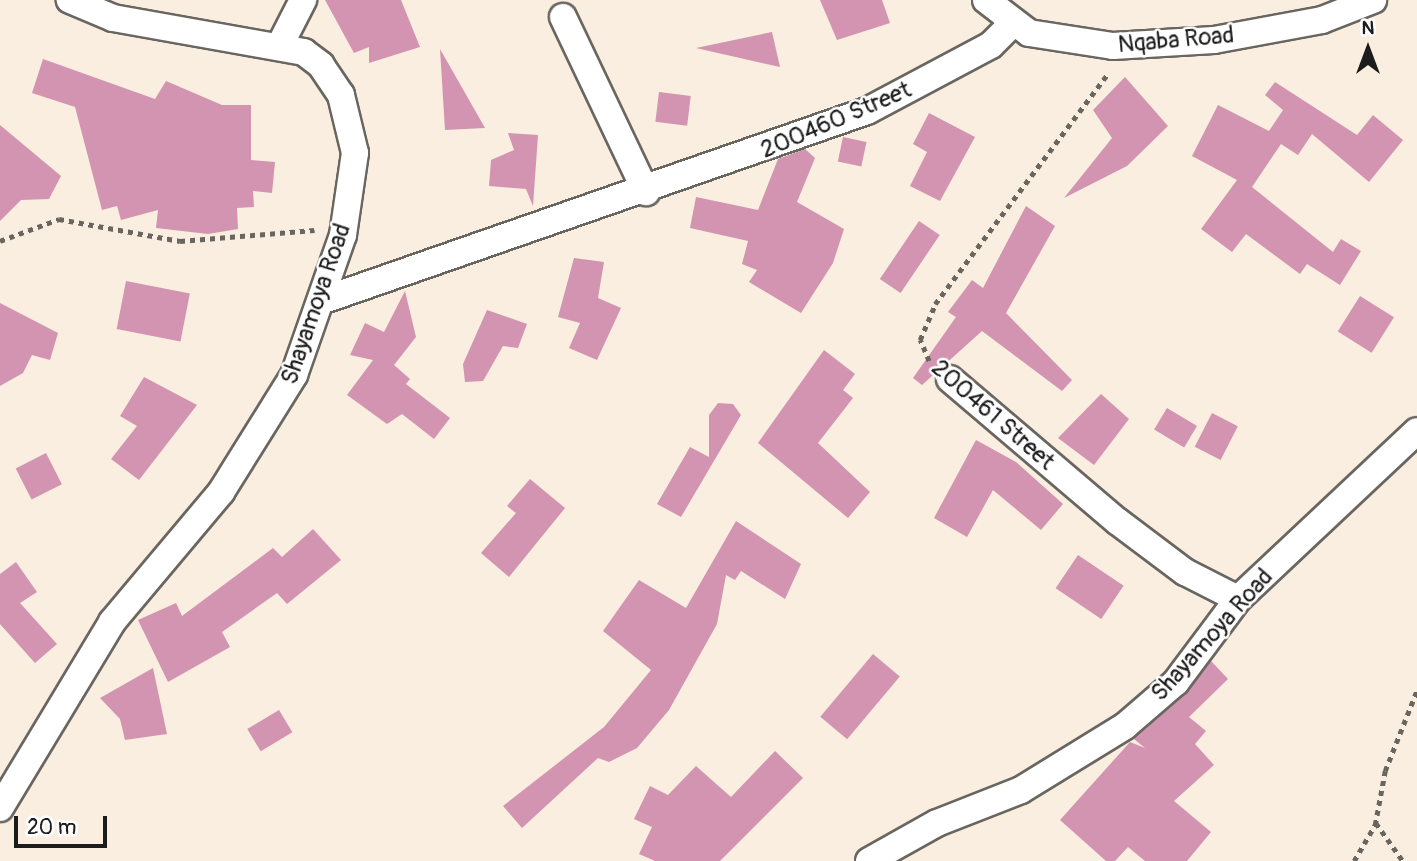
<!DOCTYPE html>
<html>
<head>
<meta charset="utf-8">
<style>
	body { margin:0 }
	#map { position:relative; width:1417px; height:861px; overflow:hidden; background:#f9eedf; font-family:Pangolin,sans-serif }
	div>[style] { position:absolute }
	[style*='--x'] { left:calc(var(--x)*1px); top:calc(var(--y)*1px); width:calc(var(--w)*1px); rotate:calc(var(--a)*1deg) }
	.building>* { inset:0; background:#d294b0; transform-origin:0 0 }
	.path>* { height:4.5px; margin-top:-2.25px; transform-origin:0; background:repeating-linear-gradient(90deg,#696660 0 5px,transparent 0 10px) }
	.roads { filter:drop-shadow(2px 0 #696660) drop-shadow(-2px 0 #696660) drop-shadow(0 2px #696660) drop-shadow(0 -2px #696660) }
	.street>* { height:26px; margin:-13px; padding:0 13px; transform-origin:13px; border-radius:13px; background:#fff }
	span { translate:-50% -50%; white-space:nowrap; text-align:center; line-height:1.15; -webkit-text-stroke:5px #fff; paint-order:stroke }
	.street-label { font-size:24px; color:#1c1c1c }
	.north { position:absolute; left:1333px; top:14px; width:70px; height:70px; -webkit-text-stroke:5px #fff; paint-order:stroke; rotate:0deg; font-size:19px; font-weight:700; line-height:28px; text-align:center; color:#1c1c1c }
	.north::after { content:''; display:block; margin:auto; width:24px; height:32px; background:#1c1c1c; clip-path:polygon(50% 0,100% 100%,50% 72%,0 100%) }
	.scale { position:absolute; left:14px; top:816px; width:93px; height:32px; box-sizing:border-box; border:4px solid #1c1c1c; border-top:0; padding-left:9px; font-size:21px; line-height:24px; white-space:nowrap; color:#1c1c1c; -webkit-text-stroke:5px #fff; paint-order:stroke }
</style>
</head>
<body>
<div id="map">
	<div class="building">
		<i style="clip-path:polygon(325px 0,401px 0,420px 47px,369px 63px,369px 47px,354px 53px)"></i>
		<i style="clip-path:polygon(820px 0,882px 0,890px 23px,837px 40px)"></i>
		<i style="clip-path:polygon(772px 32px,780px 67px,696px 48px)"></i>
		<i style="clip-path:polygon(440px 49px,485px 128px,445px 130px)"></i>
		<i style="clip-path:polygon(43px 59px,155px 99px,166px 81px,222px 105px,251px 105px,251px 160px,275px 162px,272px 193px,253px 191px,254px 207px,237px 208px,238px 229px,208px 234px,156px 228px,158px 210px,121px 220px,117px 206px,102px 210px,75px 107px,32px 93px)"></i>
		<i style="clip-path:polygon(1125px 77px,1168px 126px,1127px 166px,1064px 198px,1112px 138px,1093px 110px)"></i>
		<i style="clip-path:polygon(1275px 82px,1357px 135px,1373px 115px,1403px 140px,1369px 182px,1312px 134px,1298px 155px,1281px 144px,1252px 187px,1333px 252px,1341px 239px,1361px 251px,1340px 285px,1307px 264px,1300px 274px,1246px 234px,1232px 252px,1201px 229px,1237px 180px,1192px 156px,1218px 105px,1269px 131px,1283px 110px,1265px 95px)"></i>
		<i style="left:659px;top:92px;width:32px;height:30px;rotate:7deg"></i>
		<i style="clip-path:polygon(929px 113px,975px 137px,940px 201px,910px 186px,927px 152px,913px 144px)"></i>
		<i style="clip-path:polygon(0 125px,61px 176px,49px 199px,21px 200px,0 221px)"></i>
		<i style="clip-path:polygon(508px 133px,538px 135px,533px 206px,526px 189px,489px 186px,491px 160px,514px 150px)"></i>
		<i style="left:843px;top:137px;width:24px;height:25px;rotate:12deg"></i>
		<i style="clip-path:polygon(805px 149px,815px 158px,797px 202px,844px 229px,833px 263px,801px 313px,749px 282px,757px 270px,742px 264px,748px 241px,690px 228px,696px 197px,758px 210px,778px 159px)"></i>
		<i style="clip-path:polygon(1026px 206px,1055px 226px,1006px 313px,1072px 380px,1062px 391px,982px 331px,922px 385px,913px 378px,956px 317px,948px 312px,972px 280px,983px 288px)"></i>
		<i style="left:919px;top:221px;width:25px;height:70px;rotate:34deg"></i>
		<i style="clip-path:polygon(574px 258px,604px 262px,598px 298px,621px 308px,597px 360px,569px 348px,580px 323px,558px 317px)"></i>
		<i style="left:126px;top:281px;width:65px;height:49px;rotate:11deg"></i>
		<i style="clip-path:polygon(405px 291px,416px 337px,394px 365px,410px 379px,406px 384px,450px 418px,434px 439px,402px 414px,387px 424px,347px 395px,373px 360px,350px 355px,365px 323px,384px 332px)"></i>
		<i style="left:1360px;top:296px;width:40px;height:42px;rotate:32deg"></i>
		<i style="clip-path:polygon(0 303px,58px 333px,50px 360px,32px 355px,23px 373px,0 386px)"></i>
		<i style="clip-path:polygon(487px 310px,527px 324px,518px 348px,503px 346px,483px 381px,465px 382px,463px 364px)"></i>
		<i style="clip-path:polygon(824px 350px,855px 374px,843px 390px,853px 398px,818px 443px,870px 492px,848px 518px,758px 443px)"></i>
		<i style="clip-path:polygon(144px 377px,197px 405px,139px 480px,111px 459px,137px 426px,120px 416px)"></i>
		<i style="clip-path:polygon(1101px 394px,1129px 419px,1094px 465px,1058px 438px)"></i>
		<i style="clip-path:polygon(718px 403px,733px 404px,741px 415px,681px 517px,657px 504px,690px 447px,709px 457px,709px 415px)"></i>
		<i style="left:1167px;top:408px;width:35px;height:25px;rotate:31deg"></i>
		<i style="left:1212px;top:413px;width:29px;height:38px;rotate:27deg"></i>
		<i style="clip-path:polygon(976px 440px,1016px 462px,1063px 504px,1041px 530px,993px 490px,967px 537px,934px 518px)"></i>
		<i style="left:46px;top:453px;width:35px;height:34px;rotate:63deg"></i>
		<i style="clip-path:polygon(530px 479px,565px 508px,509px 577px,481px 553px,516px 513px,507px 506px)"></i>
		<i style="clip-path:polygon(736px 521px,801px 564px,785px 599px,741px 571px,735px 580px,726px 575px,717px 624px,669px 710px,637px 748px,609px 762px,598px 758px,522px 828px,503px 806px,604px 727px,651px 670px,603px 631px,639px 580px,686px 608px)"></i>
		<i style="clip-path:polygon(313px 529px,341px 560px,287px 604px,277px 593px,222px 632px,230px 647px,168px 682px,138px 620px,176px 603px,182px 616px,273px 548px,282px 557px)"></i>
		<i style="left:1078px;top:555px;width:55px;height:40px;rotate:34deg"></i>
		<i style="clip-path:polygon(16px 562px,37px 592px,20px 603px,57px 644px,35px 663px,0 624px,0 574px)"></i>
		<i style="left:873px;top:654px;width:35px;height:82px;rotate:40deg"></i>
		<i style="clip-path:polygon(1211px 661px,1228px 679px,1189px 717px,1206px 731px,1195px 744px,1214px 765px,1174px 801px,1211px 832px,1187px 861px,1145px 861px,1128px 847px,1115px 861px,1106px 861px,1060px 820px,1130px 742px,1145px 748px,1134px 739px,1186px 694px)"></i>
		<i style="clip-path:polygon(153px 668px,167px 734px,125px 740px,120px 719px,100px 698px)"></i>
		<i style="left:279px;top:710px;width:26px;height:37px;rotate:59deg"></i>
		<i style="clip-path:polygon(775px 751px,803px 778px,720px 861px,655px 861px,639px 854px,652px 827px,634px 819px,650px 786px,668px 795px,696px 766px,731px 797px)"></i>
	</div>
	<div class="path">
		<i style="--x:0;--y:241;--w:63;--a:-20.4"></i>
		<i style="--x:59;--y:219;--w:123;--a:10.3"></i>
		<i style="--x:180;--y:241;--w:135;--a:-4.7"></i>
		<i style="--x:929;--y:361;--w:23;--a:-113"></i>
		<i style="--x:920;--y:340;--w:39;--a:-67"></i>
		<i style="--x:935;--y:304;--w:288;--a:-53.1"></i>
		<i style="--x:1376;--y:823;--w:47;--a:54.6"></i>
		<i style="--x:1354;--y:861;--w:42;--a:-59.7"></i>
		<i style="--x:1375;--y:825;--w:55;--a:-79.5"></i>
		<i style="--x:1385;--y:771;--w:87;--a:-68.4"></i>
	</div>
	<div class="roads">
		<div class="street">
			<i style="--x:986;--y:0;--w:54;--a:37.5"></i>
			<i style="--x:1029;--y:33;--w:85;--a:8.8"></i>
			<i style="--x:1113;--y:46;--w:101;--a:-3.4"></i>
			<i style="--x:1214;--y:40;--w:110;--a:-10.5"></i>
			<i style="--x:1322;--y:20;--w:55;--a:-21.4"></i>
			<i style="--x:563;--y:17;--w:194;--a:64.6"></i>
			<i style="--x:280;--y:45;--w:51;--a:-62.9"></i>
			<i style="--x:321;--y:301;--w:578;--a:-19.19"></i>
			<i style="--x:867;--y:111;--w:140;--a:-28"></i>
			<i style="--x:991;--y:45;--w:30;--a:-45"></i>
			<i style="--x:950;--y:379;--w:219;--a:40.4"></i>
			<i style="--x:1117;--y:521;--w:85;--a:36.9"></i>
			<i style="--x:1185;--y:572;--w:59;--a:27"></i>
			<i style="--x:0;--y:808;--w:217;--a:-58.9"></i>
			<i style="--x:112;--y:622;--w:170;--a:-50"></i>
			<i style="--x:221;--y:492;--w:138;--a:-58"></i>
			<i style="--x:294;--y:375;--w:148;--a:-70.7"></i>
			<i style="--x:343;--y:235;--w:83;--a:-81.7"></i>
			<i style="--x:355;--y:153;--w:60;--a:-103.6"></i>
			<i style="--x:341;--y:95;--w:36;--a:-124"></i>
			<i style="--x:321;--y:65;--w:21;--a:-143"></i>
			<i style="--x:304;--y:52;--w:194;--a:-169.9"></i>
			<i style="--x:113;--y:18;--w:47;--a:-157.3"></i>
			<i style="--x:869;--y:861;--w:78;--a:-29.2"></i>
			<i style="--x:937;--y:823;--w:90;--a:-21.4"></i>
			<i style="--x:1021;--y:790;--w:122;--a:-31.6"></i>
			<i style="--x:1125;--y:726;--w:67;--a:-40.8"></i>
			<i style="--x:1176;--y:682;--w:104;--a:-53.2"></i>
			<i style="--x:1238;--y:599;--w:245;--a:-43.2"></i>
		</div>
	</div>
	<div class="street-label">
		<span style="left:1176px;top:40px;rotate:-5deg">Nqaba Road</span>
		<span style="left:836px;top:120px;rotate:-23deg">200460 Street</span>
		<span style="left:316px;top:304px;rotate:-71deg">Shayamoya Road</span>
		<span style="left:993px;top:415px;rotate:41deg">200461 Street</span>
		<span style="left:1212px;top:635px;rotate:-48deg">Shayamoya Road</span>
	</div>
	<div class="north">N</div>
	<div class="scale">20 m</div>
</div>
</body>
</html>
